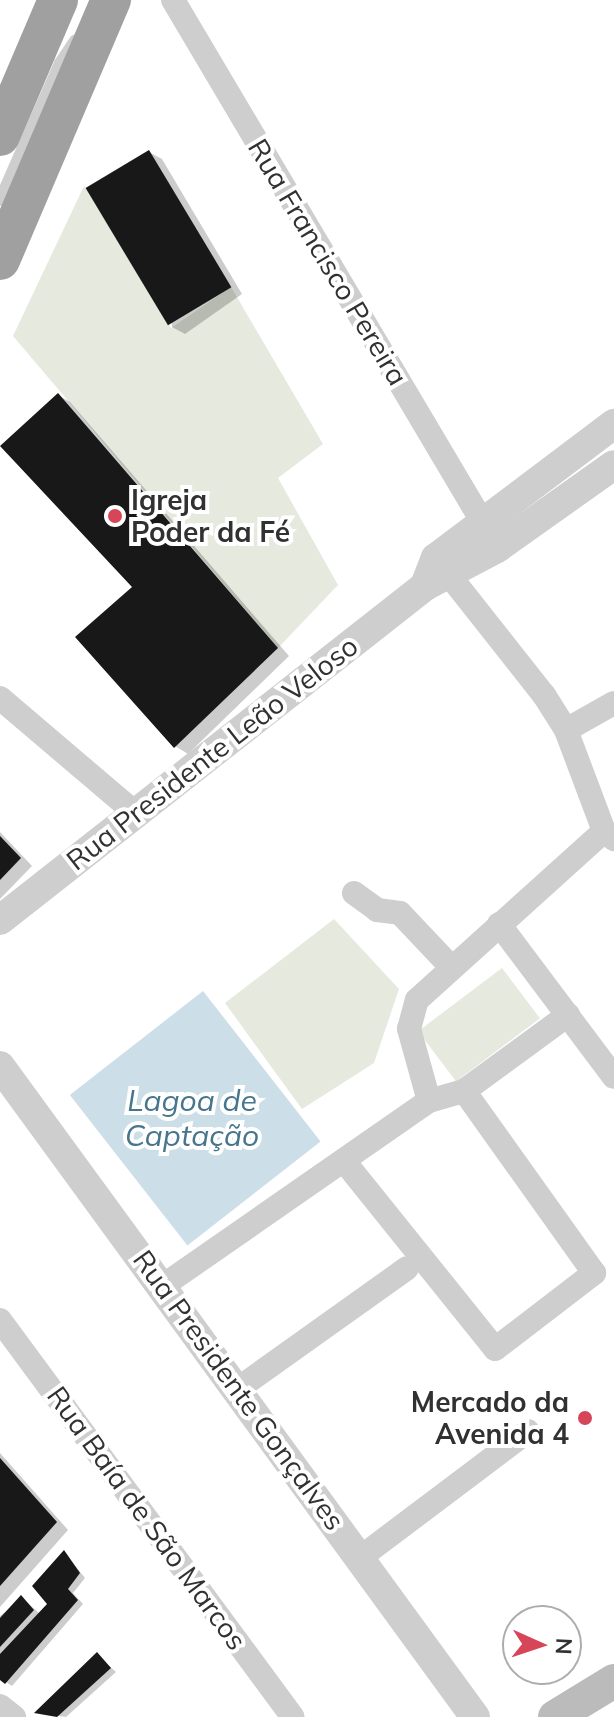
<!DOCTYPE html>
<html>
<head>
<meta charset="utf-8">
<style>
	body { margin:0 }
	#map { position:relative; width:614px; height:1717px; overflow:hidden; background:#fff; font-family:Mulish,sans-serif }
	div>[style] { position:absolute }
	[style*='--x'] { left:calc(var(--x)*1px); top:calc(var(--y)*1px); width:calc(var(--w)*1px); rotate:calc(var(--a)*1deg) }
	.green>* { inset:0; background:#e5e9de; transform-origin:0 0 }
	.water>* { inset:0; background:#ccdfe8; transform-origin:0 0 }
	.shadow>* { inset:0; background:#0003 }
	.building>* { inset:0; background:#181818; transform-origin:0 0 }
	.service>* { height:12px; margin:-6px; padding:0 6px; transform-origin:6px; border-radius:6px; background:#cecece }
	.minor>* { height:24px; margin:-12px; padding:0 12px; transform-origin:12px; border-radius:12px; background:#cecece }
	.tertiary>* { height:30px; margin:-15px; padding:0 15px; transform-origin:15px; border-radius:15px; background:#cecece }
	.secondary>* { height:34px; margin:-17px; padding:0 17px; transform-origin:17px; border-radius:17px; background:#bbb }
	.trunk>* { height:40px; margin:-20px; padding:0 20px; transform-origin:20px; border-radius:20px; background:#a0a0a0 }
	.dots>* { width:22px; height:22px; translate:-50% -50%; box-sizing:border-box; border:4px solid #fff; border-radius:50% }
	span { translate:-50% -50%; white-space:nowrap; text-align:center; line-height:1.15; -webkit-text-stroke:8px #fff; paint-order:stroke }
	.street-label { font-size:28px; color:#313131 }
	.poi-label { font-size:28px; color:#313131; font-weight:700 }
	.left { translate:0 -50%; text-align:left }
	.right { translate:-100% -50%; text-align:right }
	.water-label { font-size:30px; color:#46758c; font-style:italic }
	.north { position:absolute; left:502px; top:1605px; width:80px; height:80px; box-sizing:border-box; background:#fff; border:2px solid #adadad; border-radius:50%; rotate:93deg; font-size:22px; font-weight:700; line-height:32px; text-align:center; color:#313131 }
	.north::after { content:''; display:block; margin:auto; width:28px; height:36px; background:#d64558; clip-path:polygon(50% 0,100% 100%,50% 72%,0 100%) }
</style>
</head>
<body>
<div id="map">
	<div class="green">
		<i style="clip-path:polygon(84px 186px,171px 328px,231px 287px,323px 444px,278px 478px,338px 585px,278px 648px,13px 336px)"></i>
		<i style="clip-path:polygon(334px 919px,399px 989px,374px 1063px,302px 1109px,225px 1003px)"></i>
		<i style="left:502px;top:968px;width:63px;height:105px;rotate:53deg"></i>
	</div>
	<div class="water">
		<i style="left:203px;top:991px;width:191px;height:169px;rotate:52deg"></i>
	</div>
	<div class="shadow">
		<i style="clip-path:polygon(149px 152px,162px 159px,242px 294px,185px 334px,172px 327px)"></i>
		<i style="clip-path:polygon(58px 395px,70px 402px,289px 656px,188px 754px,175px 746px,135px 587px)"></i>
		<i style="clip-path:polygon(0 832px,32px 866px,0 899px)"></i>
		<i style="clip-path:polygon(0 1453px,68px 1530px,0 1607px)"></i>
		<i style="clip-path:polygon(64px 1552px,85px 1578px,73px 1593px,83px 1604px,12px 1686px,0 1678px,0 1616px,22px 1598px,40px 1614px,50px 1604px)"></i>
		<i style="clip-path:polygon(97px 1655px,116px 1672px,66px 1717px,37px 1713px)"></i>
	</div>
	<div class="building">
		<i style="left:149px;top:150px;width:160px;height:74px;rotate:59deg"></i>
		<i style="clip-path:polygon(58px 393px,278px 648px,174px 748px,75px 637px,132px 587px,0 446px)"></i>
		<i style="clip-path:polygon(0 836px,21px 858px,0 880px)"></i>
		<i style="clip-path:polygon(0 1458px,57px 1522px,0 1586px)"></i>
		<i style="clip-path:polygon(64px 1550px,80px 1573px,68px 1589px,78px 1600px,5px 1684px,0 1680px,0 1654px,47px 1604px,32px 1586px)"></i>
		<i style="clip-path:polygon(21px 1595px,34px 1610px,0 1647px,0 1618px)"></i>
		<i style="clip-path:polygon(97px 1652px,111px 1668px,57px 1717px,34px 1713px)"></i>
	</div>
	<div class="service">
		<i style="--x:0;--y:200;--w:150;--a:-66.3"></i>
		<i style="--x:60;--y:63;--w:27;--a:-56"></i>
	</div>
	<div class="minor">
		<i style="--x:173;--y:0;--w:608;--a:59.34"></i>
		<i style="--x:438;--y:561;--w:171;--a:51.7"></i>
		<i style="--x:544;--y:695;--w:41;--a:57.8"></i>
		<i style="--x:566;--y:730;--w:108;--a:69.4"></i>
		<i style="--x:604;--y:831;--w:13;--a:39"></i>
		<i style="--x:0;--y:698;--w:177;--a:40.4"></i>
		<i style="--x:566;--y:730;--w:55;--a:-29.4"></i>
		<i style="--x:354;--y:893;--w:29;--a:36"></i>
		<i style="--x:377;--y:910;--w:23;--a:7"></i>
		<i style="--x:400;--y:913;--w:74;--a:46.6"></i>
		<i style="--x:499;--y:924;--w:191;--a:53.1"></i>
		<i style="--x:429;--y:1101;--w:75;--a:-105.5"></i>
		<i style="--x:409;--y:1029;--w:30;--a:-75"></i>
		<i style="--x:417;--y:1000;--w:252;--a:-42.1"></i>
		<i style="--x:344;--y:1161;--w:241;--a:51.2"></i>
		<i style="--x:495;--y:1349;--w:125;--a:-37.5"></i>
		<i style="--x:594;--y:1273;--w:224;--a:-125.5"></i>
		<i style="--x:164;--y:1285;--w:323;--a:-34.8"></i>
		<i style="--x:429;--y:1101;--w:36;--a:-16"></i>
		<i style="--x:464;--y:1091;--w:129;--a:-36.2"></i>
		<i style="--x:0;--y:1320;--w:493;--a:53.6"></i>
		<i style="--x:239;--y:1388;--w:206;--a:-35.5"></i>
		<i style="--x:361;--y:1557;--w:209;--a:-37"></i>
		<i style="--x:0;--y:1706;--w:18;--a:38"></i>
	</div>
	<div class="tertiary">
		<i style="--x:425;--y:586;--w:30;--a:-69"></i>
		<i style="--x:436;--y:558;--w:223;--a:-37"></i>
		<i style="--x:0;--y:920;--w:541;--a:-38.16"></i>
		<i style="--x:425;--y:586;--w:81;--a:-27.8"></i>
		<i style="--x:497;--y:548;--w:143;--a:-35.4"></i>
		<i style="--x:0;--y:1066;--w:806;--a:53.88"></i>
	</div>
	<div class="secondary">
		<i style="--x:555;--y:1717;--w:69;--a:-31.4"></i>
	</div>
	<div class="trunk">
		<i style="--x:0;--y:136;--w:148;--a:-66.9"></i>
		<i style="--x:0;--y:260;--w:283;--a:-66.9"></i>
	</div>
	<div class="dots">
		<i style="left:115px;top:516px;background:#d64558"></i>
		<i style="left:585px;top:1418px;background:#d64558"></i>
	</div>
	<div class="street-label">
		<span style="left:328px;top:262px;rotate:59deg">Rua Francisco Pereira</span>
		<span style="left:212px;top:753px;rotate:-38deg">Rua Presidente Leão Veloso</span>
		<span style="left:239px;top:1390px;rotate:54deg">Rua Presidente Gonçalves</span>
		<span style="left:147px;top:1518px;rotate:54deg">Rua Baía de São Marcos</span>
	</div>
	<div class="poi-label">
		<span class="left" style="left:131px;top:516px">Igreja<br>Poder da Fé</span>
		<span class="right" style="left:569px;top:1418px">Mercado da<br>Avenida 4</span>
	</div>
	<div class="water-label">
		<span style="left:192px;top:1117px">Lagoa de<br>Captação</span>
	</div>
	<div class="north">N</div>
</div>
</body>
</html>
